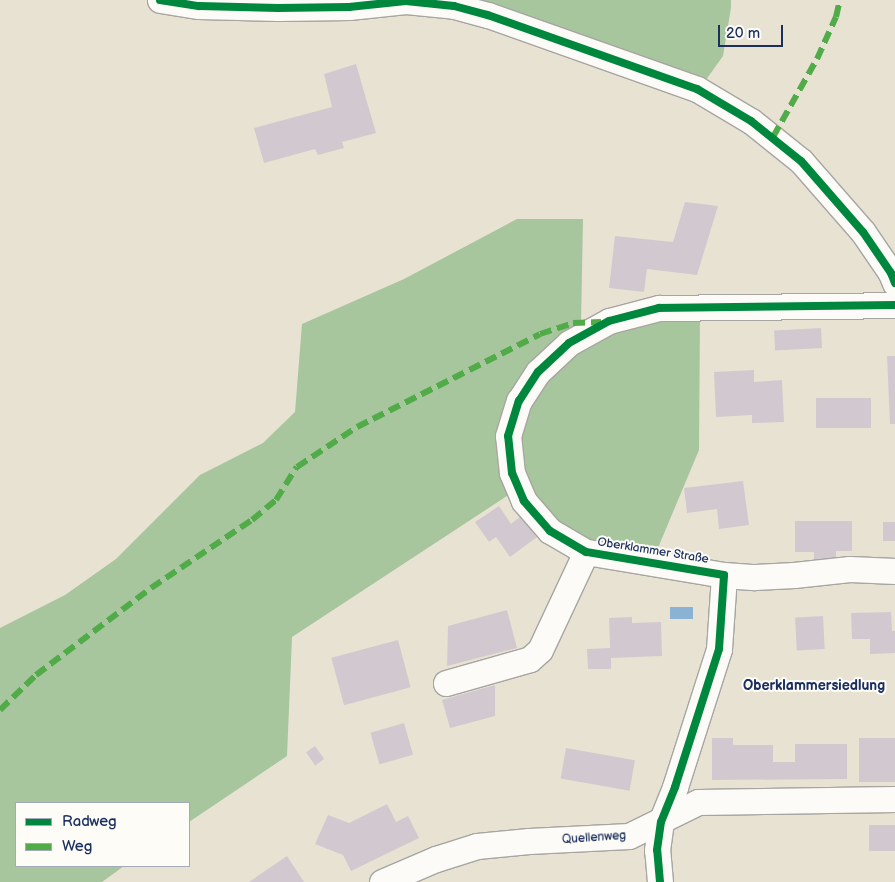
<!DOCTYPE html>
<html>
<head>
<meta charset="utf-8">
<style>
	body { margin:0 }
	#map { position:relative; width:895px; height:882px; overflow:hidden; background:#e8e2d3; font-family:"Balsamiq Sans",sans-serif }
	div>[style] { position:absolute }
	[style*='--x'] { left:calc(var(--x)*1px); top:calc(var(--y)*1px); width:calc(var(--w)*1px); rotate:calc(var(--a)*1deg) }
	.forest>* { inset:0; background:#a7c69d }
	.water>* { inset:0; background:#8ab3d3; transform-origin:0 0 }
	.building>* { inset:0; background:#d2c9d0; transform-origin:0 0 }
	.roads { filter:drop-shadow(1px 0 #a6a5a2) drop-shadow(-1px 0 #a6a5a2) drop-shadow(0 1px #a6a5a2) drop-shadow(0 -1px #a6a5a2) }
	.minor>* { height:25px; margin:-12.5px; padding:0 12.5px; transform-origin:12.5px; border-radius:12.5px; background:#fcfbf8 }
	.quiet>* { height:6px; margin-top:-3px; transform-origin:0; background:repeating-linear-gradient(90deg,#52ab49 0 12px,transparent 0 18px) }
	.cycleway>* { height:8px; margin:-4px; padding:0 4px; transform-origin:4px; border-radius:4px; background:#00873e }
	span { translate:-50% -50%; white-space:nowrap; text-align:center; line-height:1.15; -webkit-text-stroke:4px #fdfcf7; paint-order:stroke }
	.street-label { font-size:12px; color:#1b2f5e }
	.neighbourhood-label { font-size:14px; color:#1b2f5e; font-weight:700 }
	.legend { position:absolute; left:15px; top:802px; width:175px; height:65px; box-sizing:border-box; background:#fdfcf7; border:1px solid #a3aaba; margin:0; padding:6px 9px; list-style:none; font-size:15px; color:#1b2f5e }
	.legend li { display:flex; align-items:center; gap:10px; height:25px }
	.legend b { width:25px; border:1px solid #a3aaba }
	.scale { position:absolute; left:718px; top:25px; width:65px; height:22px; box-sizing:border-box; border:2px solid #1b2f5e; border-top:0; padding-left:6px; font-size:15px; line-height:18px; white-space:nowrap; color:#1b2f5e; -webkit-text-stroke:4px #fdfcf7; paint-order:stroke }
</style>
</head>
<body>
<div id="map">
	<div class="forest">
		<i style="clip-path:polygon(459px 0,731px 0,731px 8px,723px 56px,703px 84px)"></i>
		<i style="clip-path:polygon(517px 219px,583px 219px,581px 325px,523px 378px,510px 494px,292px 637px,287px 756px,189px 822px,189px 803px,16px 803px,16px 866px,124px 866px,102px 882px,0 882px,0 628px,65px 595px,116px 559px,200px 475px,263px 443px,295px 412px,302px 324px,404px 279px)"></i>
		<i style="clip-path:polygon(700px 314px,699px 450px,655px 555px,603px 548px,550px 519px,520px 473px,521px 415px,535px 391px,567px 356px,609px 333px,648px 322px)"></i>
	</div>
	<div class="water">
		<i style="left:693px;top:607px;width:12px;height:23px;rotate:90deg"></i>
	</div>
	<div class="building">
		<i style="clip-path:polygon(356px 64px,376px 133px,342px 142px,344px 148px,318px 155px,315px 149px,264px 163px,254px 128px,332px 107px,324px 74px)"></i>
		<i style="clip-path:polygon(685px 202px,718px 206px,697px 275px,647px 269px,644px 292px,609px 288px,615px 236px,673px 242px)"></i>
		<i style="left:821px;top:328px;width:20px;height:47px;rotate:87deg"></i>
		<i style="clip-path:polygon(887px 356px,895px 356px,895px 424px,890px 424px)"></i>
		<i style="clip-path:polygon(754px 370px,754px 382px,782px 380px,784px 422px,752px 423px,752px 415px,716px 417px,714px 372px)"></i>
		<i style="left:816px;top:398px;width:55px;height:30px"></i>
		<i style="clip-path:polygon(743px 481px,749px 525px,719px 529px,717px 509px,687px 513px,684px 488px)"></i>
		<i style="clip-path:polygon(499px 506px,511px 524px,522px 515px,537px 537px,510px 557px,496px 537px,489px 542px,475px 522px)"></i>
		<i style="clip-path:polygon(795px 521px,852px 521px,852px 551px,836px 551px,836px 560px,814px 560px,814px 552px,795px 552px)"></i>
		<i style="left:883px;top:522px;width:12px;height:19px"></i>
		<i style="clip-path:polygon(507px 610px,517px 648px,447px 666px,448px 626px)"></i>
		<i style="clip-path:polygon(891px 612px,892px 631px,895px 631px,895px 653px,870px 654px,870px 639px,852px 639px,851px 613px)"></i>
		<i style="left:823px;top:616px;width:33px;height:28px;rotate:87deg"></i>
		<i style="clip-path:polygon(632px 617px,632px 623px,661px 622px,662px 656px,611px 658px,611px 669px,588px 669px,587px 649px,610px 648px,609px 618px)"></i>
		<i style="left:398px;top:640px;width:49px;height:69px;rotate:75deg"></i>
		<i style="clip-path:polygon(495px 685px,495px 716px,450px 728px,442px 700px)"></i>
		<i style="left:404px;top:723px;width:33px;height:35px;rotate:74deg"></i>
		<i style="clip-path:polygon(712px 738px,733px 738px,733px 745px,773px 745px,773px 762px,795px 762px,795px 744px,847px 744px,847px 779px,712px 780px)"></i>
		<i style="left:895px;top:738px;width:44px;height:36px;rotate:90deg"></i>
		<i style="left:315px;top:746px;width:16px;height:11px;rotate:55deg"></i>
		<i style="left:566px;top:748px;width:70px;height:31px;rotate:10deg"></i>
		<i style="clip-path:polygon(387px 804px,396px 822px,408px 816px,419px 838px,351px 871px,343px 855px,315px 844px,328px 815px,349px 823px)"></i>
		<i style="left:869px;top:825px;width:26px;height:26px"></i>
		<i style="clip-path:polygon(287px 856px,304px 882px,249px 882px)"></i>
	</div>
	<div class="roads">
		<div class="minor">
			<i style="--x:160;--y:0;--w:39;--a:9"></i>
			<i style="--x:199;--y:6;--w:79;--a:1.5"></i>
			<i style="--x:278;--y:8;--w:71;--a:-0.8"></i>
			<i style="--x:349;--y:7;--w:57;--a:-6"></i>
			<i style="--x:406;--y:1;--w:48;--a:5.9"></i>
			<i style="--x:454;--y:6;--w:35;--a:15"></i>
			<i style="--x:488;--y:15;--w:222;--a:19.5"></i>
			<i style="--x:697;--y:89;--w:63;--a:30.7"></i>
			<i style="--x:751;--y:121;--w:64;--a:38.7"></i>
			<i style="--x:801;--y:161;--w:94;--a:48.9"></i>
			<i style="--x:863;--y:232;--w:50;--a:55.7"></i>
			<i style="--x:891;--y:273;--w:11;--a:68"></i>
			<i style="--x:724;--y:575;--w:31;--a:4"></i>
			<i style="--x:755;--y:577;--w:39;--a:-3"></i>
			<i style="--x:794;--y:575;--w:56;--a:-6.1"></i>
			<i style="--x:850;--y:569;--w:45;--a:2.5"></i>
			<i style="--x:446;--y:683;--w:87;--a:-15.9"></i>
			<i style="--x:530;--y:659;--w:13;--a:-42"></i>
			<i style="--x:540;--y:650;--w:108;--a:-64.9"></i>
			<i style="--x:382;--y:882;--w:59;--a:-23.1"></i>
			<i style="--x:436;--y:859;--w:43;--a:-17.6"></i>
			<i style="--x:477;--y:846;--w:52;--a:-5.5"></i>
			<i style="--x:529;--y:841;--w:100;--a:-2.9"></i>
			<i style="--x:629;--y:836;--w:77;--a:-26.2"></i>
			<i style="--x:698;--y:802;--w:197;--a:-0.9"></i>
			<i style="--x:660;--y:882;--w:32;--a:-95"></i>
			<i style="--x:657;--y:850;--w:28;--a:-82"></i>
			<i style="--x:661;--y:822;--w:38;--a:-68"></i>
			<i style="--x:675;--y:787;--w:145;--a:-72.3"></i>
			<i style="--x:719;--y:649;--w:74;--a:-86.1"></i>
			<i style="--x:724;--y:575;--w:140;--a:-170.5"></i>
			<i style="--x:586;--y:552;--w:42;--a:-149.7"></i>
			<i style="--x:550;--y:531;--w:40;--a:-131"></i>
			<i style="--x:524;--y:501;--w:30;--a:-113"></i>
			<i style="--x:512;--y:473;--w:37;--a:-96"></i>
			<i style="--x:508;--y:436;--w:37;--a:-73"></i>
			<i style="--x:519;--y:401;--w:35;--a:-57"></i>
			<i style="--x:538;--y:372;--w:42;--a:-43.1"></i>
			<i style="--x:569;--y:343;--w:46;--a:-28.8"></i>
			<i style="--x:609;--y:321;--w:52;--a:-14.6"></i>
			<i style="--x:659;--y:308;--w:236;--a:-0.7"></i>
		</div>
	</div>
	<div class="quiet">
		<i style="--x:773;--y:137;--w:90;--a:-60.6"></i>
		<i style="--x:817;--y:59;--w:46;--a:-65.7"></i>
		<i style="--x:836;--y:17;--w:17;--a:-77"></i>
		<i style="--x:0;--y:710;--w:50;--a:-44.2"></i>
		<i style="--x:36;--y:675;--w:144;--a:-37.1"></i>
		<i style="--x:151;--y:588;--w:122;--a:-34"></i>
		<i style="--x:252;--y:520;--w:31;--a:-40"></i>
		<i style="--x:276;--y:500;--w:39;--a:-58"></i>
		<i style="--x:297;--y:467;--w:72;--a:-33.7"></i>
		<i style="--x:357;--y:427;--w:205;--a:-26.9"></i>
		<i style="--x:540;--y:334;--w:35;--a:-18"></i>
		<i style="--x:573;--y:323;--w:28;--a:-2"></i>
	</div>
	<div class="cycleway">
		<i style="--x:160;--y:0;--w:39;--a:9"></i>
		<i style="--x:199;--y:6;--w:79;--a:1.5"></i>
		<i style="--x:278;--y:8;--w:71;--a:-0.8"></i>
		<i style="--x:349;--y:7;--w:57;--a:-6"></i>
		<i style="--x:406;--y:1;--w:48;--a:5.9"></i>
		<i style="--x:454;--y:6;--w:35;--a:15"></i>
		<i style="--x:488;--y:15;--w:222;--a:19.5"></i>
		<i style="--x:697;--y:89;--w:63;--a:30.7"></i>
		<i style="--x:751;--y:121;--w:64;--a:38.7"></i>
		<i style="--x:801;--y:161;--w:94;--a:48.9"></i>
		<i style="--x:863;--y:232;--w:50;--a:55.7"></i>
		<i style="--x:891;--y:273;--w:11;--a:68"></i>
		<i style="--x:660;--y:882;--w:32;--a:-95"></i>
		<i style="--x:657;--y:850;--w:28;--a:-82"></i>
		<i style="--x:661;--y:822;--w:38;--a:-68"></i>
		<i style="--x:675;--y:787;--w:145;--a:-72.3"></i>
		<i style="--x:719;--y:649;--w:74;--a:-86.1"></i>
		<i style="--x:724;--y:575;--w:140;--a:-170.5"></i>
		<i style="--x:586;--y:552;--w:42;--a:-149.7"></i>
		<i style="--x:550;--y:531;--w:40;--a:-131"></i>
		<i style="--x:524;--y:501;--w:30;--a:-113"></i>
		<i style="--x:512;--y:473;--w:37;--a:-96"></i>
		<i style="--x:508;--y:436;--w:37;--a:-73"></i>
		<i style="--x:519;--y:401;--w:35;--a:-57"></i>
		<i style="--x:538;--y:372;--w:42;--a:-43.1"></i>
		<i style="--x:569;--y:343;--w:46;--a:-28.8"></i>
		<i style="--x:609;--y:321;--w:52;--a:-14.6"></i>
		<i style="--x:659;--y:308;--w:236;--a:-0.7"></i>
	</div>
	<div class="street-label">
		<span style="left:653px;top:551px;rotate:9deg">Oberklammer Straße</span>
		<span style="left:594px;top:838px;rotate:-4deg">Quellenweg</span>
	</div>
	<div class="neighbourhood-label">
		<span style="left:814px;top:686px">Oberklammersiedlung</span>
	</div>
	<ul class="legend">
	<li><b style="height:6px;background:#00873e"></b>Radweg</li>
	<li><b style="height:6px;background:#52ab49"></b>Weg</li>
	</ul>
	<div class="scale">20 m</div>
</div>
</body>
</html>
